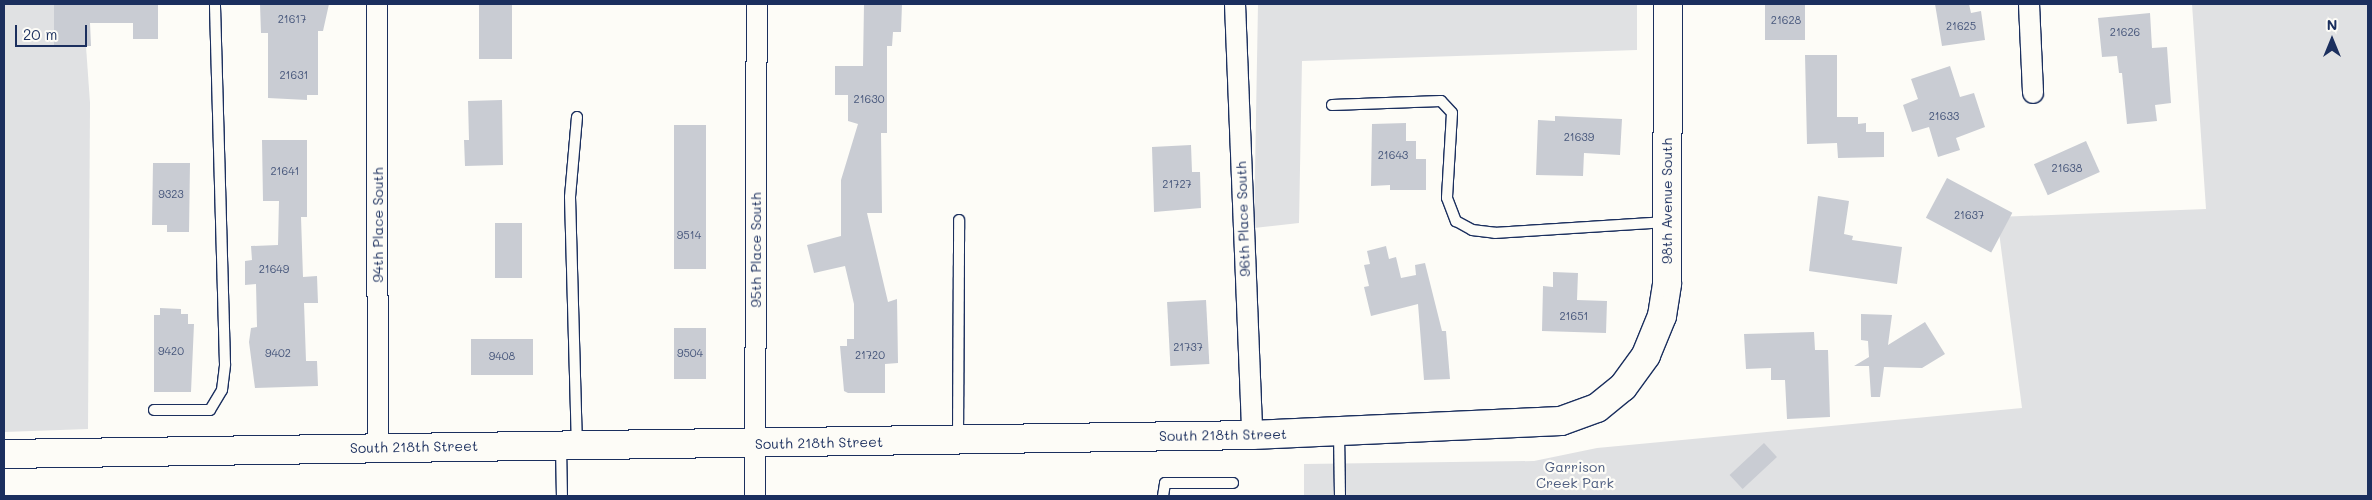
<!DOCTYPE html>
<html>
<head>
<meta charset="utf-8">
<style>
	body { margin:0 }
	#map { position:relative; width:2372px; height:500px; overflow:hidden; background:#fdfcf7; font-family:Mali,sans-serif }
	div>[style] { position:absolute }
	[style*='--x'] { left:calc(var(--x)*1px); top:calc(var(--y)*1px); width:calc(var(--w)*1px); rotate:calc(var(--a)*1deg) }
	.green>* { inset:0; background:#e0e1e3 }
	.building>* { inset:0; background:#c9ccd3; transform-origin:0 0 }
	.roads { filter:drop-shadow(1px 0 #1b2f5e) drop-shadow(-1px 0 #1b2f5e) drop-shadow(0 1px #1b2f5e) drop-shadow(0 -1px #1b2f5e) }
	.lane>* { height:10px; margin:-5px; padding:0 5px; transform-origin:5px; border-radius:5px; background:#fdfcf7 }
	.street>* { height:20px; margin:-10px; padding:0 10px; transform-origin:10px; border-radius:10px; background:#fdfcf7 }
	.secondary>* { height:28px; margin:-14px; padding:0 14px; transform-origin:14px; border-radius:14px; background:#fdfcf7 }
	span { translate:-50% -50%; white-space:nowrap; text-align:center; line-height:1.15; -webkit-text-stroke:4.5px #fdfcf7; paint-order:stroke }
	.number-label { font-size:11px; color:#46567b }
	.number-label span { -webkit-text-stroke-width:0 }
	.street-label { font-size:14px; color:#1b2f5e }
	.park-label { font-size:14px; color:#4c5c7f }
	.frame { position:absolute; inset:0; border:5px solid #1b2f5e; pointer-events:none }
	.north { position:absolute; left:2307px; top:15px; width:50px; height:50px; -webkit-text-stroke:4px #fdfcf7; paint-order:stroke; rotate:0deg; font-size:14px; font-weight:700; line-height:20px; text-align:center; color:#1b2f5e }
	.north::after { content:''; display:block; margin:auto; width:18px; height:22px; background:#1b2f5e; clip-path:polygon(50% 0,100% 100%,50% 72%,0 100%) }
	.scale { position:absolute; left:15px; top:25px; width:72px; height:22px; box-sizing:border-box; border:2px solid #1b2f5e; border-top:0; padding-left:6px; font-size:15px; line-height:18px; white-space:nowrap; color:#1b2f5e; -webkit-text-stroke:4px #fdfcf7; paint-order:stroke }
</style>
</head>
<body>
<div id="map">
	<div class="green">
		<i style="clip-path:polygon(4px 4px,83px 4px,90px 103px,88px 429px,4px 432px)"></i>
		<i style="clip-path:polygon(1258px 4px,1637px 4px,1637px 50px,1302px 61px,1299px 223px,1254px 228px)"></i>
		<i style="clip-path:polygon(2192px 4px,2368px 4px,2368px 496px,1304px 496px,1304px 464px,1534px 461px,1597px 448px,2022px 408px,1997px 217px,2206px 209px)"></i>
	</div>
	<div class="building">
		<i style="clip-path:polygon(54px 4px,158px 4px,158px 39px,133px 39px,133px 23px,90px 23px,91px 46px,54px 47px)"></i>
		<i style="clip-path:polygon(260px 4px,329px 4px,323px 31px,318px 31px,318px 95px,307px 95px,307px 100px,268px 98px,268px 33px,261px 33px)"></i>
		<i style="left:479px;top:4px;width:33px;height:55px"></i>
		<i style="clip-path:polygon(864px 4px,902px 4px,901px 32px,893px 32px,892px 46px,887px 46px,887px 133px,881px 133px,882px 213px,867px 213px,888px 302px,897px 299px,898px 363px,885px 364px,885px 393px,848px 393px,844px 391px,840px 346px,847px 346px,847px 339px,854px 339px,854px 304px,845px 266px,814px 273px,807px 245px,841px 236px,841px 180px,858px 124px,848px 121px,848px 95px,835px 95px,835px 66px,863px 66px)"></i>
		<i style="left:1765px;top:4px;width:40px;height:36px"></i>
		<i style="clip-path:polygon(1935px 4px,1969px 4px,1971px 13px,1981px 11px,1985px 40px,1942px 46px)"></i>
		<i style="clip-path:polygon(2150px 13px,2152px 48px,2167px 47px,2171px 103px,2155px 105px,2157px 121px,2127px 124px,2122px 73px,2119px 73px,2117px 56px,2102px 57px,2098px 18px)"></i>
		<i style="clip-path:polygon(1805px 55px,1837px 55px,1837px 117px,1858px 117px,1858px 124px,1866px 123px,1866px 132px,1884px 132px,1884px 157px,1838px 158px,1837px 143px,1807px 144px)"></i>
		<i style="clip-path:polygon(1950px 66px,1960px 97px,1974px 93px,1985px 127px,1956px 138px,1960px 150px,1938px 157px,1929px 127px,1912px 132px,1903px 105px,1918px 99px,1911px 79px)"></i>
		<i style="clip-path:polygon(502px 100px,503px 165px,465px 166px,464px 140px,469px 140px,468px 101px)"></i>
		<i style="clip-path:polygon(1555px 116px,1622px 119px,1620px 155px,1584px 153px,1583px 176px,1536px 175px,1538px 120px,1555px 121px)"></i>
		<i style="clip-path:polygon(1406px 123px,1406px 141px,1416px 141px,1416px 159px,1426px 159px,1426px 190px,1390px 190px,1390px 185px,1371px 186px,1372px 124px)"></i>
		<i style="left:674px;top:125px;width:32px;height:144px"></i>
		<i style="clip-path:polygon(262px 140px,307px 140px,307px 217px,301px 217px,303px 277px,317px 276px,318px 303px,304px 303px,306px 361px,317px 361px,318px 386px,255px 388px,249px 342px,251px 328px,257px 327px,256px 284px,245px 285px,245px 261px,252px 260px,251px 246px,278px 245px,279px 201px,263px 201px)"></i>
		<i style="left:2086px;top:141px;width:34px;height:57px;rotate:66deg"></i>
		<i style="clip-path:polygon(1191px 145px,1192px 172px,1200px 172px,1201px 208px,1154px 212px,1152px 147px)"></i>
		<i style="clip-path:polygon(153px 163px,190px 163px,189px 232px,167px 232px,167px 225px,152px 225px)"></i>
		<i style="left:1947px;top:178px;width:74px;height:45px;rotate:28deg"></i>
		<i style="clip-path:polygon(1818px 196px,1849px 201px,1844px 234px,1853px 236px,1852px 240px,1902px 247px,1897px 284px,1809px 271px)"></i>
		<i style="left:495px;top:223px;width:27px;height:55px"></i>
		<i style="clip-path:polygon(1386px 246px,1389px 259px,1396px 257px,1401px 278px,1416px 275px,1415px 265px,1425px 263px,1442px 331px,1446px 331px,1450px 379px,1424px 380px,1418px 304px,1371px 316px,1364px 287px,1369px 286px,1364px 265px,1370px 264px,1367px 251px)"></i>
		<i style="clip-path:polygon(1553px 272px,1578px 273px,1577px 300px,1607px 301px,1606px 333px,1542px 331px,1543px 286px,1553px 287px)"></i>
		<i style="left:1206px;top:300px;width:64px;height:39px;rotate:87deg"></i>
		<i style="clip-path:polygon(160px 308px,181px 309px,181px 314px,188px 314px,188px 324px,194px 324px,191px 392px,154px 392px,154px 315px,160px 315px)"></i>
		<i style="clip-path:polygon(1861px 314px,1892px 315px,1888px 345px,1925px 322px,1945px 354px,1922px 368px,1884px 367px,1880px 397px,1871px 397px,1869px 366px,1854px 366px,1869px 357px,1868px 341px,1861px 340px)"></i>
		<i style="left:674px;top:328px;width:32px;height:51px"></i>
		<i style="clip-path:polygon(1814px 332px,1815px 350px,1828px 350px,1830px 417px,1787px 419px,1785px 380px,1771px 380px,1771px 368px,1746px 369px,1744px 334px)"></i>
		<i style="left:533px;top:339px;width:36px;height:62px;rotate:90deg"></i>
		<i style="left:1764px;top:443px;width:19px;height:47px;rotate:47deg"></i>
	</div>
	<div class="roads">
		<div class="lane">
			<i style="--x:1332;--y:105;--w:109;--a:-2.1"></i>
			<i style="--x:1441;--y:101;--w:16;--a:47"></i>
			<i style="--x:1452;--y:113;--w:85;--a:93.4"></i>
			<i style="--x:1447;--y:198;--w:25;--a:69"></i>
			<i style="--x:1456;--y:221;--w:18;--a:29"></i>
			<i style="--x:1472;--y:230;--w:23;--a:7"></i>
			<i style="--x:1495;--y:233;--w:171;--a:-3.7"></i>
			<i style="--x:577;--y:117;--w:80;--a:95"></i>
			<i style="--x:570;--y:197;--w:247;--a:88.4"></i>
			<i style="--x:154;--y:410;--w:56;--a:0"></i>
			<i style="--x:210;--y:410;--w:23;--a:-59"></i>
			<i style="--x:222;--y:390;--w:26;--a:-83"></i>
			<i style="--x:225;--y:364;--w:360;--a:-91.6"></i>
			<i style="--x:1339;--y:433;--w:63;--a:89.1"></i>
			<i style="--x:958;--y:439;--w:219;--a:-89.7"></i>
			<i style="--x:561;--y:446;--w:50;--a:88.9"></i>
			<i style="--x:1163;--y:496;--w:13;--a:-81"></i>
			<i style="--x:1165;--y:483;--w:68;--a:0"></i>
		</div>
		<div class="street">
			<i style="--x:377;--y:4;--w:442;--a:89.9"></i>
			<i style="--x:1235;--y:4;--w:431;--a:87.7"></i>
			<i style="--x:2029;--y:4;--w:89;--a:87.4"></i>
			<i style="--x:755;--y:496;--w:492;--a:-89.8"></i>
		</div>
		<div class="secondary">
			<i style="--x:4;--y:454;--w:1248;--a:-0.87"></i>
			<i style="--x:1252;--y:435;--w:309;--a:-2.6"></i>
			<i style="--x:1561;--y:421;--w:38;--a:-20"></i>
			<i style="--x:1597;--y:408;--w:33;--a:-39"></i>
			<i style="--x:1623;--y:387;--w:39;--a:-54"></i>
			<i style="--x:1646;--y:355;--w:42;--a:-67.7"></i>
			<i style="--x:1662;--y:316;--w:33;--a:-81"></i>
			<i style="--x:1667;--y:283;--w:279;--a:-89.8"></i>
		</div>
	</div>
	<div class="number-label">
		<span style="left:292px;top:19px">21617</span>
		<span style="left:1786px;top:20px">21628</span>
		<span style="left:1961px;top:26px">21625</span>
		<span style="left:2125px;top:32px">21626</span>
		<span style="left:294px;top:75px">21631</span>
		<span style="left:869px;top:99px">21630</span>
		<span style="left:1944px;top:116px">21633</span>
		<span style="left:1579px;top:137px">21639</span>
		<span style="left:1393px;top:155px">21643</span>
		<span style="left:2067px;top:168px">21638</span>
		<span style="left:285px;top:171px">21641</span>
		<span style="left:1177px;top:184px">21727</span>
		<span style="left:171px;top:194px">9323</span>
		<span style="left:1969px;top:215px">21637</span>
		<span style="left:689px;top:235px">9514</span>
		<span style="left:274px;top:269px">21649</span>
		<span style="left:1574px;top:316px">21651</span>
		<span style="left:1188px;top:347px">21737</span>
		<span style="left:171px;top:351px">9420</span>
		<span style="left:278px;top:353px">9402</span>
		<span style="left:690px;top:353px">9504</span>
		<span style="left:870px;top:355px">21720</span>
		<span style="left:502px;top:356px">9408</span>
	</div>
	<div class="street-label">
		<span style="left:1667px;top:201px;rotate:-90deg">98th Avenue South</span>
		<span style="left:1243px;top:219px;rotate:-92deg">96th Place South</span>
		<span style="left:378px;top:225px;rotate:-90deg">94th Place South</span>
		<span style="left:756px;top:250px;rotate:-90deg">95th Place South</span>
		<span style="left:1223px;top:435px;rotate:-1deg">South 218th Street</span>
		<span style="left:819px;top:443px;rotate:-1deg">South 218th Street</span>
		<span style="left:414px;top:447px;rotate:-1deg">South 218th Street</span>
	</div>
	<div class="park-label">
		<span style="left:1575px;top:475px">Garrison<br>Creek Park</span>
	</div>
	<div class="frame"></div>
	<div class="north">N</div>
	<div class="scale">20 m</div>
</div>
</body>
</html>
